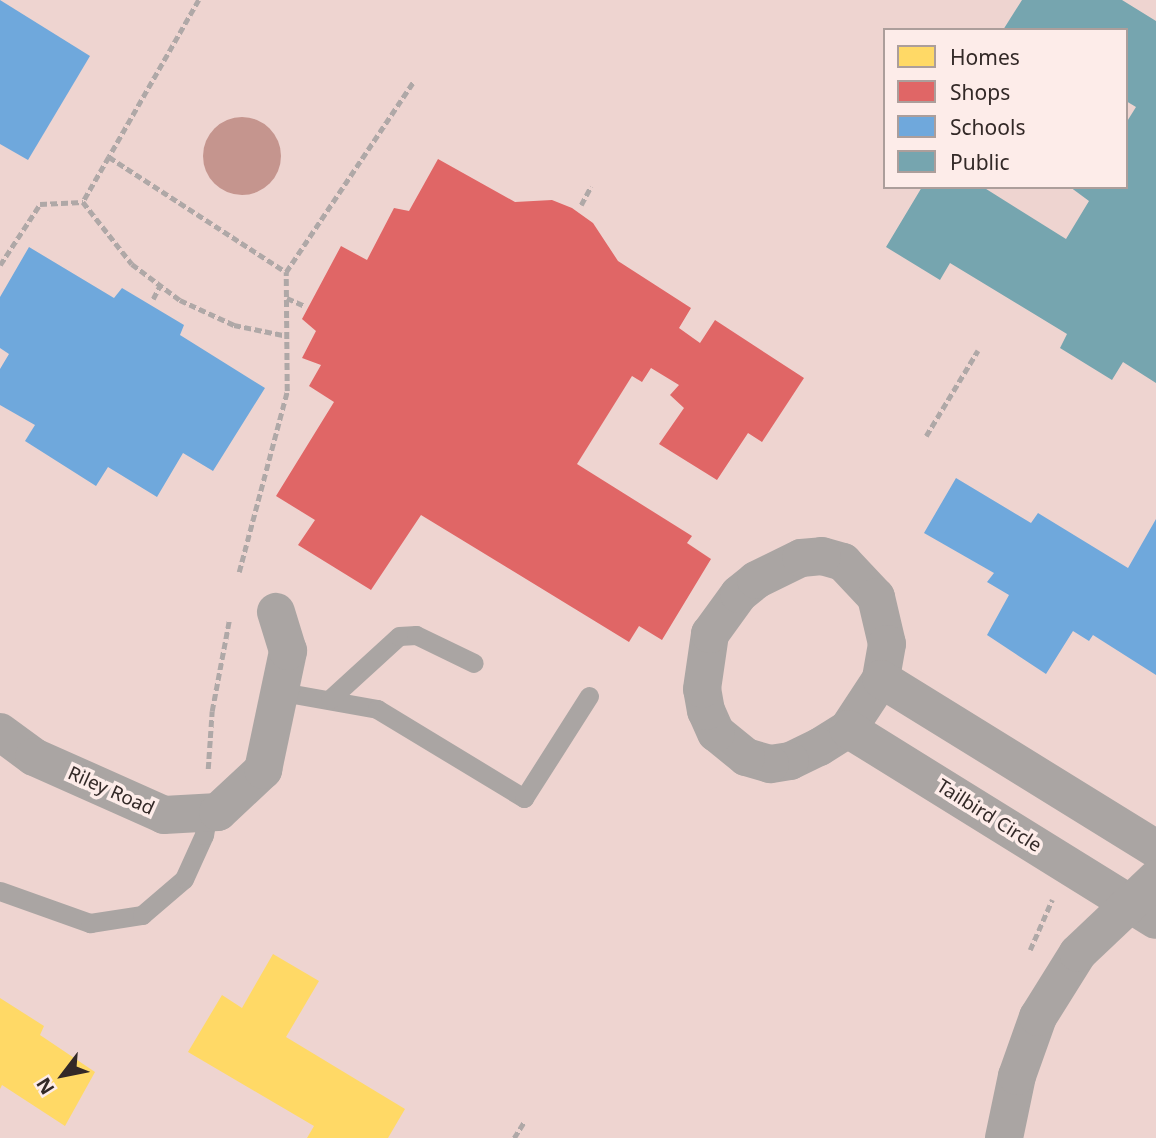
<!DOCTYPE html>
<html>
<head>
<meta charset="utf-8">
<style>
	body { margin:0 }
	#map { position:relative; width:1156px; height:1138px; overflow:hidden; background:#f0e1de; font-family:"Noto Sans",sans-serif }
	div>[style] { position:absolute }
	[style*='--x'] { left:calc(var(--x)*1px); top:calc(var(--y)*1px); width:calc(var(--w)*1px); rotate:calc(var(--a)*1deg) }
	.built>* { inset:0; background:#eed4d0 }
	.water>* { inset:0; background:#c5958e }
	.round { border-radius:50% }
	.homes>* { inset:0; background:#ffd966 }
	.shops>* { inset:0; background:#e06666 }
	.schools>* { inset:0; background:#6fa8dc }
	.public>* { inset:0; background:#76a5af }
	.path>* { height:4.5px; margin-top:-2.25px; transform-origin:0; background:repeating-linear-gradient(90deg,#afa8a7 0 7px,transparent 0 10.5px) }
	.service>* { height:19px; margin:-9.5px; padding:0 9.5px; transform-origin:9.5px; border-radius:9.5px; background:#aaa5a3 }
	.minor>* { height:38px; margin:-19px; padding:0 19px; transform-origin:19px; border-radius:19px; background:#aaa5a3 }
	span { translate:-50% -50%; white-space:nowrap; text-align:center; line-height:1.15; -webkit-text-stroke:7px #fdece9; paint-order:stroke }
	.street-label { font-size:19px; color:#332927 }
	.legend { position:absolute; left:883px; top:28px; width:245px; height:161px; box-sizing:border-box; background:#fdece9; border:2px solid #ac9e9b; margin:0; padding:9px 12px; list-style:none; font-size:21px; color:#332927 }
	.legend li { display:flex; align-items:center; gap:14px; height:35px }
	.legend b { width:35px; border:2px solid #ac9e9b }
	.north { position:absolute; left:28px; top:1040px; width:70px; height:70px; -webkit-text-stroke:5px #fdece9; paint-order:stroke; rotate:238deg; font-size:19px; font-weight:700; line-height:28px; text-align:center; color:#332927 }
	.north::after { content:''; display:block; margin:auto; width:24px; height:32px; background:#332927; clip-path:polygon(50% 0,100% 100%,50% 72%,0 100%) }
</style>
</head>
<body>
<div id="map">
	<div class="built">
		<i style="clip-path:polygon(evenodd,0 0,1156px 0,1156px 1138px,0 1138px,0 0,885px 30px,1126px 30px,1126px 187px,885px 187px,885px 30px)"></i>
	</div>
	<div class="water">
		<i class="round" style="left:203px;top:117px;width:78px;height:78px"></i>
	</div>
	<div class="homes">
		<i style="clip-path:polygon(273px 954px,319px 981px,286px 1037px,405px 1109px,388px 1138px,307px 1138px,314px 1126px,188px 1052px,222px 995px,242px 1008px)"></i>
		<i style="clip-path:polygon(0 998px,44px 1026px,40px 1035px,95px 1072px,65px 1126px,2px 1085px,0 1089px)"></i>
	</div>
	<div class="shops">
		<i style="clip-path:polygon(438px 159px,515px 202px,552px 200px,572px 208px,593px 223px,618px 261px,691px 308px,679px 328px,700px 343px,715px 320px,804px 378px,762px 442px,748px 433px,717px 480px,659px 444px,684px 408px,670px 395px,679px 385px,651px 368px,642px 382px,632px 376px,577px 464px,692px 536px,687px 543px,711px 559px,662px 640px,639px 626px,629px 642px,421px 515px,371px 590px,298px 545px,315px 520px,276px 496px,334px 402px,309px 386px,321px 365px,302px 358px,316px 331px,302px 319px,341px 246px,367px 260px,394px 208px,409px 211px)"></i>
	</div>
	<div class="schools">
		<i style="clip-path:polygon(0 0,90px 56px,28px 160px,0 144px)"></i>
		<i style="clip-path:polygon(29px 247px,114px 298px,122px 288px,184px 325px,180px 335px,265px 388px,213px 471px,183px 453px,157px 497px,108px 467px,96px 486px,25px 441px,35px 425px,0 405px,0 369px,9px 354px,0 348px,0 297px)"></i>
		<i style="clip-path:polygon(956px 478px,1031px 523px,1038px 513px,1128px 568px,1156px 519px,1156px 675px,1093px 635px,1089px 641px,1073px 631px,1046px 674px,987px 635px,1009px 595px,987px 582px,994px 573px,924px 533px)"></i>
	</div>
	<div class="public">
		<i style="clip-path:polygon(1022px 0,1122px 0,1156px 21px,1156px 383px,1123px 362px,1112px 380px,1060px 348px,1067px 334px,950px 263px,940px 280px,886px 247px,922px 187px,983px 187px,1066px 239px,1089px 201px,1070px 187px,1126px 187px,1126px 123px,1136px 107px,1126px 101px,1126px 30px,1003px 30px)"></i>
	</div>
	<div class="path">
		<i style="--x:199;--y:0;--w:181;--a:119.8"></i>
		<i style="--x:109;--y:157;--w:211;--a:33"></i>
		<i style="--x:286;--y:272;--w:230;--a:-56.2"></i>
		<i style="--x:109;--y:157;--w:52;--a:120"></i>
		<i style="--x:83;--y:202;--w:79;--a:51.7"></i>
		<i style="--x:132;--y:264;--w:60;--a:36.9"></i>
		<i style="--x:180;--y:300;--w:60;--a:24.8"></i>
		<i style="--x:234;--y:325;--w:55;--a:11.5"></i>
		<i style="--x:581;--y:205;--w:21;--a:-62"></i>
		<i style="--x:0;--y:265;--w:73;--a:-56.7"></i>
		<i style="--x:40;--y:204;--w:43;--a:-2.7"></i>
		<i style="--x:287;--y:298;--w:20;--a:24"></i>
		<i style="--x:153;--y:299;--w:16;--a:-63"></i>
		<i style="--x:926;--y:436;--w:100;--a:-58.8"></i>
		<i style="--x:239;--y:572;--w:187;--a:-75.1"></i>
		<i style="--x:287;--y:391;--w:119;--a:-90.5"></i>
		<i style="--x:208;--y:769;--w:58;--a:-86.1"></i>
		<i style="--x:212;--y:711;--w:92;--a:-79.3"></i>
		<i style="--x:1030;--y:950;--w:55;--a:-66.3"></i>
		<i style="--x:514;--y:1138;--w:19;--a:-58"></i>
	</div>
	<div class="service">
		<i style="--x:282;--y:692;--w:97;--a:10.1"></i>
		<i style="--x:377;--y:709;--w:172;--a:31.2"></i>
		<i style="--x:524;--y:798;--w:121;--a:-57.5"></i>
		<i style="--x:330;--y:699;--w:93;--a:-42.4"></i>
		<i style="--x:399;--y:636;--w:17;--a:-3"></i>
		<i style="--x:416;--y:635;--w:64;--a:25.8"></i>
		<i style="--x:0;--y:891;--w:96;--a:19.6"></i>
		<i style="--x:90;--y:923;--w:53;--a:-8.7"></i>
		<i style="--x:142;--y:915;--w:55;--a:-40.6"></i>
		<i style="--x:184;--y:879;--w:48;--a:-65.6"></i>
		<i style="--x:204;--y:835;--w:22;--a:-80"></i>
	</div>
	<div class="minor">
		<i style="--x:822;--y:556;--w:22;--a:16"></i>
		<i style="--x:843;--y:562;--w:48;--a:46.7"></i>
		<i style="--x:876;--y:597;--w:48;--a:76.8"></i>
		<i style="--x:887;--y:644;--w:36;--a:100"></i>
		<i style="--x:881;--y:679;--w:60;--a:123.4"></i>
		<i style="--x:848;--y:729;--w:34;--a:148"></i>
		<i style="--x:819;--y:747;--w:32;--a:154"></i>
		<i style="--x:790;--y:761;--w:20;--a:171"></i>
		<i style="--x:770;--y:764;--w:25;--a:-164"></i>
		<i style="--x:746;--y:757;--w:38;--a:-141"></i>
		<i style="--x:716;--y:733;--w:24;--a:-114"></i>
		<i style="--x:706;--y:711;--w:22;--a:-100"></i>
		<i style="--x:702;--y:689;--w:56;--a:-81.7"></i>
		<i style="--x:710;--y:634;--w:49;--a:-54.1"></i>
		<i style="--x:739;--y:594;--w:22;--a:-39"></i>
		<i style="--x:756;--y:580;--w:50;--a:-26.1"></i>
		<i style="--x:801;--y:558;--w:21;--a:-5"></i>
		<i style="--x:881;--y:679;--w:323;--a:31.7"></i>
		<i style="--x:848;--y:729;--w:362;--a:31.8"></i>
		<i style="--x:0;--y:732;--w:42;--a:36.3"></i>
		<i style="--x:34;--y:757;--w:142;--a:24"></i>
		<i style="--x:164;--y:815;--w:54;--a:-3.2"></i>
		<i style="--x:218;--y:812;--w:62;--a:-43"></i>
		<i style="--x:263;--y:770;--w:122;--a:-78.1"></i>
		<i style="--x:288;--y:651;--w:41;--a:-107.1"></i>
		<i style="--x:1004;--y:1138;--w:63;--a:-78.2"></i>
		<i style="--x:1017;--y:1076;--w:63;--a:-70.4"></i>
		<i style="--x:1038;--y:1017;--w:75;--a:-58"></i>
		<i style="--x:1078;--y:953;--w:108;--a:-43.5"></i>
	</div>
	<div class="street-label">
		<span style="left:111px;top:791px;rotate:24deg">Riley Road</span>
		<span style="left:989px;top:816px;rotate:32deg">Tailbird Circle</span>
	</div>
	<ul class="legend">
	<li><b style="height:19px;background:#ffd966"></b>Homes</li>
	<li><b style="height:19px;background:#e06666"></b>Shops</li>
	<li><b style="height:19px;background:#6fa8dc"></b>Schools</li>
	<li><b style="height:19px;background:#76a5af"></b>Public</li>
	</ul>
	<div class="north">N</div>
</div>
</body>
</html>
